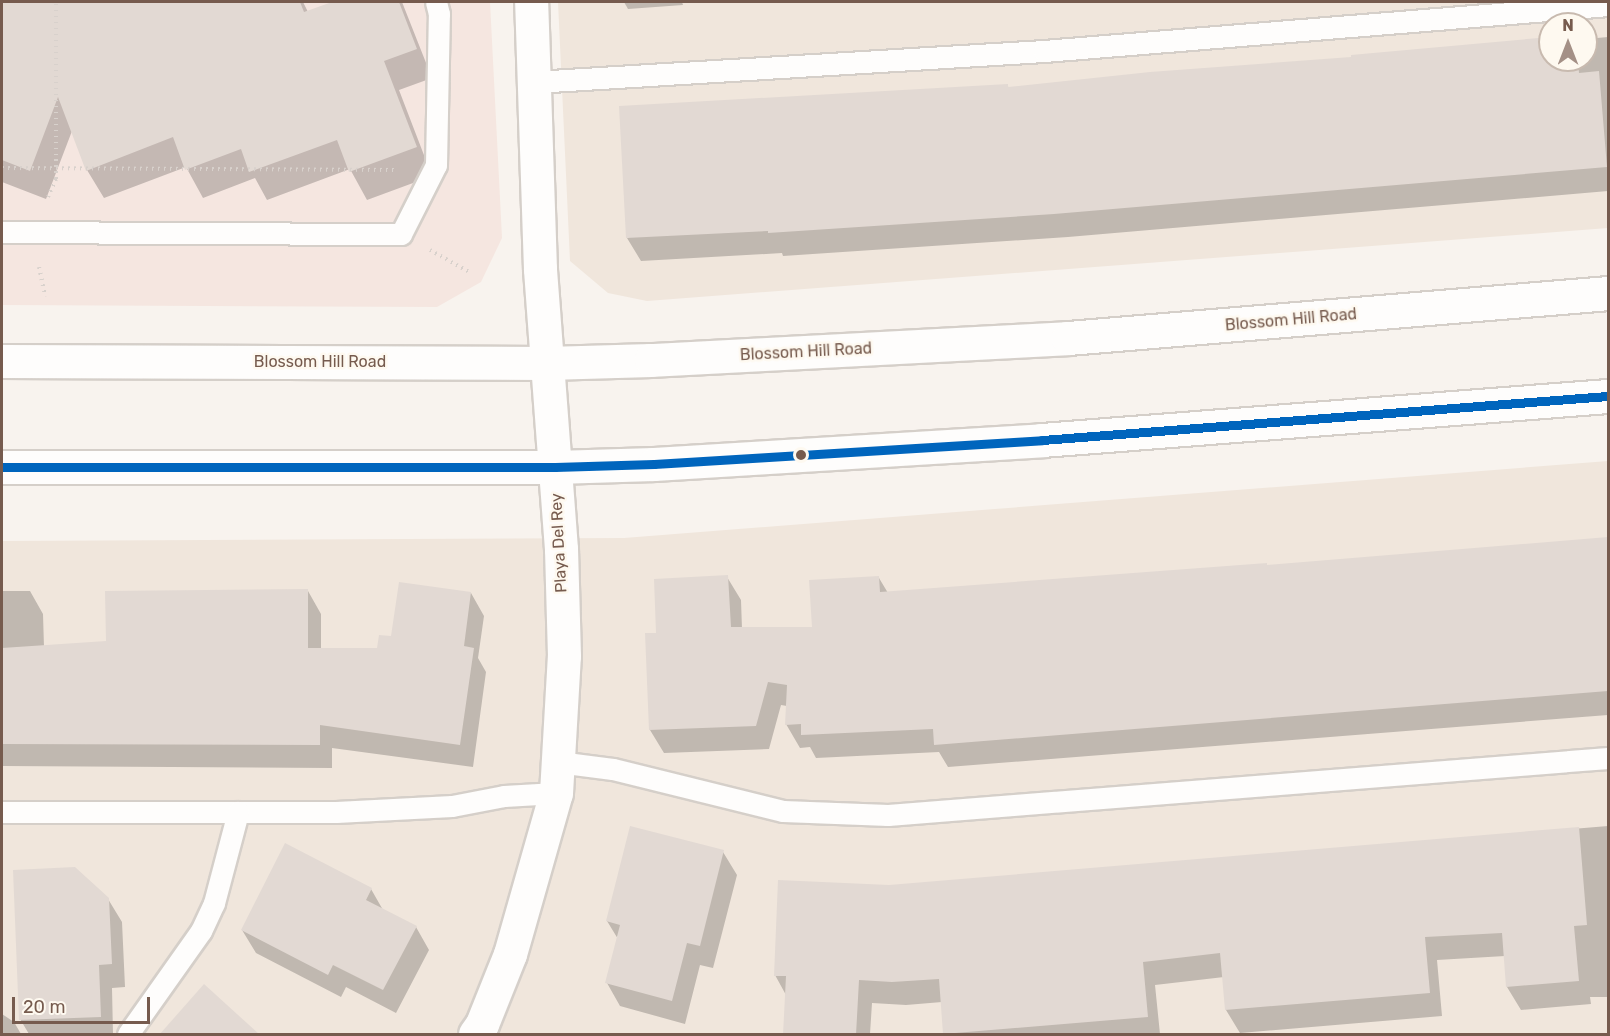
<!DOCTYPE html>
<html>
<head>
<meta charset="utf-8">
<style>
	body { margin:0 }
	#map { position:relative; width:1610px; height:1036px; overflow:hidden; background:#f8f3ee; font-family:Rubik,sans-serif }
	div>[style] { position:absolute }
	[style*='--x'] { left:calc(var(--x)*1px); top:calc(var(--y)*1px); width:calc(var(--w)*1px); rotate:calc(var(--a)*1deg) }
	.residential>* { inset:0; background:#f0e6dc }
	.commercial>* { inset:0; background:#f5e6e0 }
	.shadow>* { inset:0; background:#0003 }
	.building>* { inset:0; background:#e2d9d3 }
	.path>* { height:4px; margin-top:-2px; transform-origin:0; background:repeating-linear-gradient(90deg,#d8d1cc 0 1.5px,transparent 0 6px) }
	.roads { filter:drop-shadow(2px 0 #d5cfc9) drop-shadow(-2px 0 #d5cfc9) drop-shadow(0 2px #d5cfc9) drop-shadow(0 -2px #d5cfc9) }
	.service>* { height:21px; margin:-10.5px; padding:0 10.5px; transform-origin:10.5px; border-radius:10.5px; background:#fefdfc }
	.minor>* { height:33px; margin:-16.5px; padding:0 16.5px; transform-origin:16.5px; border-radius:16.5px; background:#fefdfc }
	.secondary>* { height:33px; margin:-16.5px; padding:0 16.5px; transform-origin:16.5px; border-radius:16.5px; background:#fefdfc }
	.bus-1>* { height:9px; margin:-4.5px; padding:0 4.5px; transform-origin:4.5px; border-radius:4.5px; background:#0065bd }
	.dots>* { width:16px; height:16px; translate:-50% -50%; box-sizing:border-box; border:3px solid #fef9f0; border-radius:50% }
	span { translate:-50% -50%; white-space:nowrap; text-align:center; line-height:1.15; -webkit-text-stroke:5px #fef9f0; paint-order:stroke }
	.street-label { font-size:16px; color:#765b4e }
	.frame { position:absolute; inset:0; border:3px solid #765b4e; pointer-events:none }
	.north { position:absolute; left:1538px; top:12px; width:60px; height:60px; box-sizing:border-box; background:#fef9f0; border:2px solid #c8baaf; border-radius:50%; rotate:0deg; font-size:16px; font-weight:700; line-height:24px; text-align:center; color:#765b4e }
	.north::after { content:''; display:block; margin:auto; width:21px; height:27px; background:#a49086; clip-path:polygon(50% 0,100% 100%,50% 72%,0 100%) }
	.scale { position:absolute; left:12px; top:997px; width:138px; height:27px; box-sizing:border-box; border:3px solid #765b4e; border-top:0; padding-left:8px; font-size:18px; line-height:21px; white-space:nowrap; color:#765b4e; -webkit-text-stroke:4px #fef9f0; paint-order:stroke }
</style>
</head>
<body>
<div id="map">
	<div class="residential">
		<i style="clip-path:polygon(evenodd,558px 2px,1608px 2px,1608px 228px,647px 301px,608px 293px,570px 261px,558px 2px,1550px 24px,1586px 24px,1586px 60px,1550px 60px,1550px 24px)"></i>
		<i style="clip-path:polygon(1608px 461px,1608px 1034px,2px 1034px,2px 541px,624px 538px)"></i>
	</div>
	<div class="commercial">
		<i style="clip-path:polygon(2px 2px,490px 2px,502px 238px,481px 282px,437px 307px,2px 305px)"></i>
	</div>
	<div class="shadow">
		<i style="clip-path:polygon(2px 2px,140px 2px,144px 10px,166px 2px,230px 2px,231px 4px,238px 2px,303px 2px,308px 12px,336px 2px,402px 2px,432px 78px,399px 90px,432px 176px,367px 200px,350px 169px,267px 200px,255px 178px,203px 198px,186px 167px,104px 198px,87px 170px,72px 131px,46px 199px,2px 182px)"></i>
		<i style="clip-path:polygon(624px 2px,682px 2px,683px 5px,628px 9px)"></i>
		<i style="clip-path:polygon(1608px 37px,1608px 191px,1068px 237px,783px 256px,782px 253px,641px 261px,627px 238px,1007px 85px,1009px 88px,1353px 59px,1550px 39px,1550px 60px,1586px 60px,1586px 39px)"></i>
		<i style="clip-path:polygon(1608px 538px,1608px 715px,948px 767px,939px 752px,816px 758px,810px 747px,800px 748px,786px 724px,787px 706px,781px 705px,769px 749px,664px 753px,650px 730px,658px 635px,727px 577px,741px 600px,742px 629px,814px 629px,879px 578px,888px 593px,1268px 567px)"></i>
		<i style="clip-path:polygon(2px 591px,30px 591px,43px 614px,44px 647px,107px 642px,308px 591px,321px 614px,321px 649px,379px 649px,392px 638px,471px 593px,484px 616px,478px 658px,486px 672px,473px 767px,332px 748px,332px 768px,2px 766px)"></i>
		<i style="clip-path:polygon(1608px 826px,1608px 997px,1590px 997px,1591px 1004px,1521px 1010px,1507px 987px,1505px 956px,1437px 960px,1442px 1016px,1240px 1033px,1226px 1010px,1224px 977px,1155px 985px,1160px 1034px,945px 1034px,942px 1002px,906px 1005px,872px 1003px,870px 1034px,784px 1034px,786px 995px,775px 975px,889px 886px)"></i>
		<i style="clip-path:polygon(723px 852px,737px 875px,713px 968px,700px 965px,685px 1024px,620px 1006px,607px 983px,618px 939px,607px 921px)"></i>
		<i style="clip-path:polygon(371px 889px,383px 910px,416px 927px,429px 950px,396px 1013px,346px 987px,341px 997px,256px 953px,242px 930px)"></i>
		<i style="clip-path:polygon(108px 899px,122px 922px,125px 987px,112px 988px,113px 1034px,29px 1034px,20px 1019px)"></i>
		<i style="clip-path:polygon(2px 1014px,14px 1022px,21px 1034px,2px 1034px)"></i>
	</div>
	<div class="building">
		<i style="clip-path:polygon(2px 2px,300px 2px,304px 12px,332px 2px,399px 2px,417px 49px,384px 61px,417px 147px,349px 172px,337px 140px,249px 172px,241px 149px,185px 170px,173px 137px,86px 171px,58px 97px,30px 171px,2px 160px)"></i>
		<i style="clip-path:polygon(1550px 37px,1550px 60px,1578px 60px,1579px 73px,1599px 71px,1607px 167px,1054px 214px,768px 233px,768px 231px,626px 238px,619px 106px,1008px 84px,1008px 87px,1150px 72px,1351px 57px,1351px 55px)"></i>
		<i style="clip-path:polygon(1608px 537px,1608px 691px,934px 745px,933px 729px,801px 735px,801px 724px,785px 725px,787px 685px,768px 682px,756px 726px,649px 730px,645px 633px,656px 633px,654px 579px,728px 575px,731px 627px,812px 627px,809px 580px,879px 576px,880px 592px,1267px 563px,1267px 565px)"></i>
		<i style="clip-path:polygon(399px 582px,471px 592px,464px 646px,474px 648px,460px 745px,320px 725px,320px 745px,2px 744px,2px 648px,106px 641px,105px 591px,308px 589px,308px 648px,377px 648px,379px 635px,391px 636px)"></i>
		<i style="clip-path:polygon(630px 826px,724px 850px,700px 946px,687px 943px,672px 1001px,605px 983px,620px 925px,606px 921px)"></i>
		<i style="clip-path:polygon(1579px 827px,1587px 925px,1574px 926px,1579px 981px,1506px 987px,1502px 933px,1425px 937px,1430px 993px,1225px 1010px,1220px 953px,1143px 962px,1148px 1017px,943px 1034px,939px 979px,892px 982px,859px 980px,856px 1035px,783px 1035px,786px 976px,774px 976px,778px 880px,889px 885px)"></i>
		<i style="clip-path:polygon(285px 843px,372px 888px,366px 900px,417px 926px,383px 990px,333px 965px,328px 975px,241px 930px)"></i>
		<i style="clip-path:polygon(75px 867px,109px 898px,112px 964px,99px 965px,101px 1017px,19px 1020px,13px 870px)"></i>
		<i style="clip-path:polygon(204px 984px,260px 1035px,159px 1035px)"></i>
	</div>
	<div class="path">
		<i style="--x:2;--y:168;--w:392;--a:0.3"></i>
		<i style="--x:48;--y:197;--w:20;--a:-66"></i>
		<i style="--x:56;--y:179;--w:177;--a:-90"></i>
		<i style="--x:430;--y:250;--w:47;--a:29.3"></i>
		<i style="--x:39;--y:267;--w:30;--a:78"></i>
	</div>
	<div class="roads">
		<div class="service">
			<i style="--x:534;--y:82;--w:511;--a:-3.48"></i>
			<i style="--x:1044;--y:51;--w:566;--a:-4.66"></i>
			<i style="--x:2;--y:232;--w:399;--a:0.3"></i>
			<i style="--x:401;--y:234;--w:77;--a:-63.1"></i>
			<i style="--x:436;--y:165;--w:151;--a:-88.9"></i>
			<i style="--x:439;--y:14;--w:12;--a:-104"></i>
			<i style="--x:558;--y:762;--w:55;--a:7.3"></i>
			<i style="--x:613;--y:769;--w:175;--a:13.9"></i>
			<i style="--x:783;--y:811;--w:105;--a:2.2"></i>
			<i style="--x:888;--y:815;--w:722;--a:-4.53"></i>
			<i style="--x:2;--y:812;--w:334;--a:0"></i>
			<i style="--x:336;--y:812;--w:116;--a:-3"></i>
			<i style="--x:452;--y:806;--w:53;--a:-10.9"></i>
			<i style="--x:504;--y:796;--w:52;--a:-3.3"></i>
			<i style="--x:128;--y:1034;--w:126;--a:-54.7"></i>
			<i style="--x:201;--y:931;--w:31;--a:-65"></i>
			<i style="--x:214;--y:903;--w:94;--a:-75.2"></i>
		</div>
		<div class="minor">
			<i style="--x:475;--y:1034;--w:12;--a:-55"></i>
			<i style="--x:482;--y:1024;--w:75;--a:-68.2"></i>
			<i style="--x:510;--y:954;--w:167;--a:-74.1"></i>
			<i style="--x:556;--y:793;--w:137;--a:-86.7"></i>
			<i style="--x:564;--y:656;--w:107;--a:-91.6"></i>
			<i style="--x:561;--y:549;--w:281;--a:-94.3"></i>
			<i style="--x:540;--y:269;--w:267;--a:-91.9"></i>
		</div>
		<div class="secondary">
			<i style="--x:2;--y:361;--w:545;--a:0.21"></i>
			<i style="--x:547;--y:363;--w:104;--a:-1.7"></i>
			<i style="--x:651;--y:360;--w:418;--a:-3"></i>
			<i style="--x:1068;--y:338;--w:542;--a:-4.76"></i>
			<i style="--x:2;--y:467;--w:553;--a:0"></i>
			<i style="--x:555;--y:467;--w:99;--a:-1.7"></i>
			<i style="--x:654;--y:464;--w:389;--a:-3.5"></i>
			<i style="--x:1042;--y:440;--w:568;--a:-4.45"></i>
		</div>
	</div>
	<div class="bus-1">
		<i style="--x:2;--y:467;--w:553;--a:0"></i>
		<i style="--x:555;--y:467;--w:99;--a:-1.7"></i>
		<i style="--x:654;--y:464;--w:389;--a:-3.5"></i>
		<i style="--x:1042;--y:440;--w:568;--a:-4.45"></i>
	</div>
	<div class="dots">
		<i style="left:801px;top:455px;background:#765b4e"></i>
	</div>
	<div class="street-label">
		<span style="left:1291px;top:320px;rotate:-5deg">Blossom Hill Road</span>
		<span style="left:806px;top:352px;rotate:-3deg">Blossom Hill Road</span>
		<span style="left:320px;top:362px">Blossom Hill Road</span>
		<span style="left:559px;top:543px;rotate:-93deg">Playa Del Rey</span>
	</div>
	<div class="frame"></div>
	<div class="north">N</div>
	<div class="scale">20 m</div>
</div>
</body>
</html>
